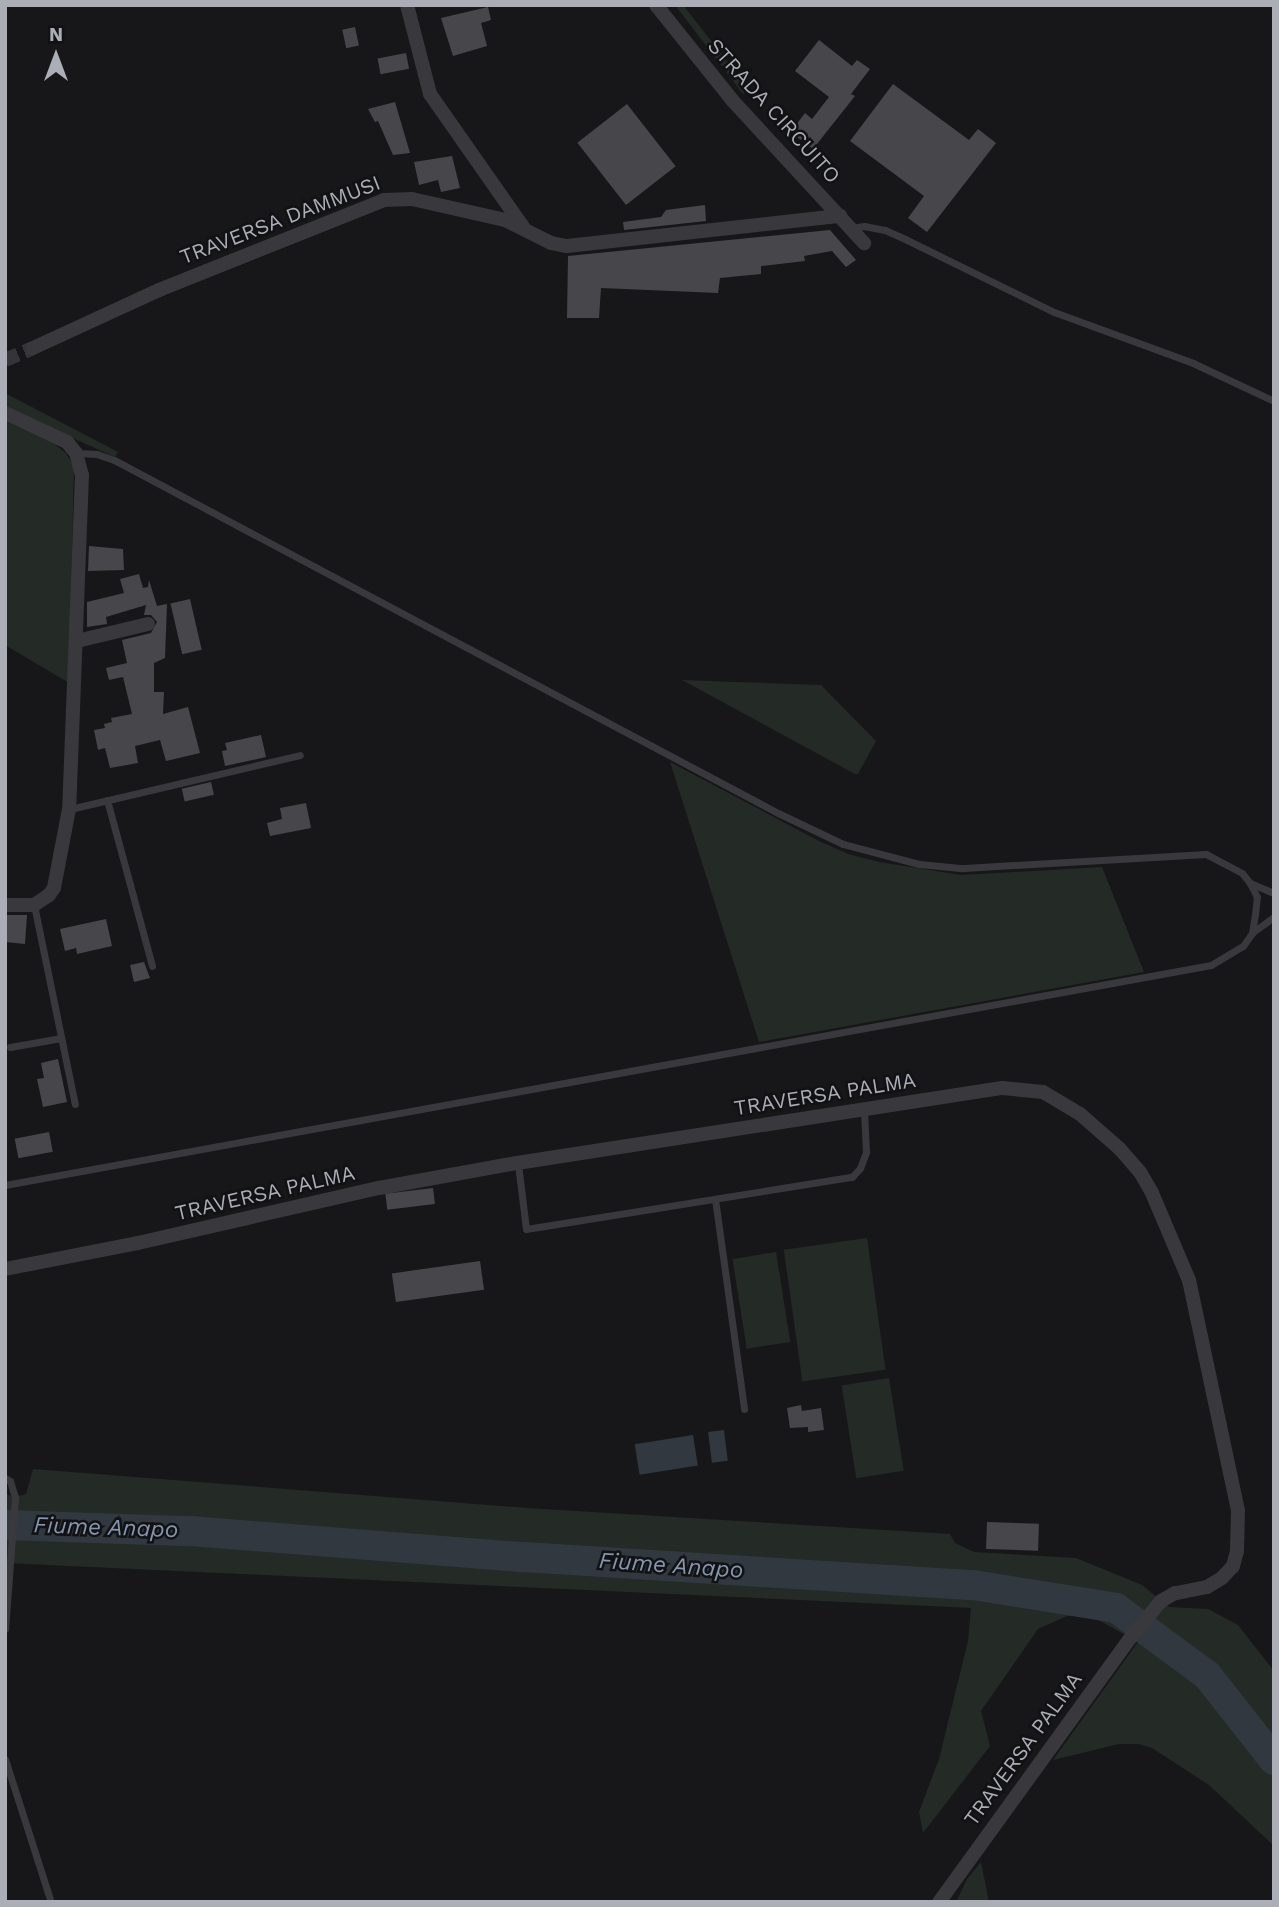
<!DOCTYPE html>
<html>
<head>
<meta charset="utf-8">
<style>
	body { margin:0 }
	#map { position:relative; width:1279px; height:1907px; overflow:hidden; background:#171719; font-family:"Work Sans",sans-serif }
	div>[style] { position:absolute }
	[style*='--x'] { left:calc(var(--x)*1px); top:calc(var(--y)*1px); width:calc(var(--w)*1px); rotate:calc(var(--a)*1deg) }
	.green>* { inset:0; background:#242a25; transform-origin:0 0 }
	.water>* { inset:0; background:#323840; transform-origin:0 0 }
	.river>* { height:30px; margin:-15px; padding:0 15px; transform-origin:15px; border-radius:15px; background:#323840 }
	.building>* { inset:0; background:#47474b; transform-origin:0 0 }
	.minor-tunnel>* { height:14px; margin-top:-7px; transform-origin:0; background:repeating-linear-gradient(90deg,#353539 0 14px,transparent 0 21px) }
	.service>* { height:7px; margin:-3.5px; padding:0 3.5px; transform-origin:3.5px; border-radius:3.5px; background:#39393d }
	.minor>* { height:14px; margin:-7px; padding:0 7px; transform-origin:7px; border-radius:7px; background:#39393d }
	span { translate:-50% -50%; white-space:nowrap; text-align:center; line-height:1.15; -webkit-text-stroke:5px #121214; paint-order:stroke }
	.street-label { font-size:21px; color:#abadb7 }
	.water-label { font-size:23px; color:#8695ae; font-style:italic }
	.frame { position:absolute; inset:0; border:7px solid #abadb7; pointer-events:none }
	.north { position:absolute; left:21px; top:21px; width:70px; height:70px; -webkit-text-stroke:5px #121214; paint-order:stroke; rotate:0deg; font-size:19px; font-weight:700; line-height:28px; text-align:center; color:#abadb7 }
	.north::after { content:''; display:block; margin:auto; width:24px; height:32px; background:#abadb7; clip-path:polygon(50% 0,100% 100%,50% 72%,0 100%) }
</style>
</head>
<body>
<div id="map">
	<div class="green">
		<i style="clip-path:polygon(675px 5px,683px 5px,748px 88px,743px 94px)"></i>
		<i style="clip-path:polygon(5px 393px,118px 452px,115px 457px,5px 408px)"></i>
		<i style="clip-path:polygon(5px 421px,53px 443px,66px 453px,74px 467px,69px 683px,5px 645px)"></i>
		<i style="clip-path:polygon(682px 680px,821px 685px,876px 741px,858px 774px,855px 774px)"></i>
		<i style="clip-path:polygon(670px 762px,819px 841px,848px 854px,879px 862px,961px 875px,1102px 867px,1144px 972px,759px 1042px)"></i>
		<i style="left:867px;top:1238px;width:133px;height:84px;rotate:82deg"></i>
		<i style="left:776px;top:1252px;width:91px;height:44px;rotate:81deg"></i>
		<i style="left:889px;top:1378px;width:94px;height:48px;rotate:81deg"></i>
		<i style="clip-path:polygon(33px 1469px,527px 1508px,950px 1534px,955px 1543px,974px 1552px,1076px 1558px,1142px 1585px,1169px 1607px,1208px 1609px,1238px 1625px,1274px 1671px,1274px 1846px,1209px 1785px,1152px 1748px,1139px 1744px,1119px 1744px,1053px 1760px,1138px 1642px,1091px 1616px,1067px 1616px,1038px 1629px,981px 1711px,990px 1746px,923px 1833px,919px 1812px,939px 1759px,968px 1641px,971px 1608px,5px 1563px,5px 1494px,15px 1497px,26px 1494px)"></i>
		<i style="clip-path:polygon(981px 1862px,989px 1902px,956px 1902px,967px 1879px)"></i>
	</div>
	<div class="water">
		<i style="left:724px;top:1430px;width:31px;height:16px;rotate:83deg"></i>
		<i style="left:693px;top:1435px;width:31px;height:59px;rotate:81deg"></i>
	</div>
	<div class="river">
		<i style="--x:5;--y:1525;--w:185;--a:1.9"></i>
		<i style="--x:190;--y:1531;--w:335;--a:4.5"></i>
		<i style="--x:524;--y:1557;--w:450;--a:3.6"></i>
		<i style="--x:973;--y:1585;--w:145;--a:9.1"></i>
		<i style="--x:1116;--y:1608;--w:113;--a:36.4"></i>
		<i style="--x:1207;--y:1675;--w:108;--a:51.8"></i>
	</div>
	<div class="building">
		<i style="clip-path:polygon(488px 7px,491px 20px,481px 23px,487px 46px,453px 56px,441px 18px)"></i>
		<i style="left:355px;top:27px;width:19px;height:13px;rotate:78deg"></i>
		<i style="clip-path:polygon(819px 40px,852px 66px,857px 60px,870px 69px,851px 94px,855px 96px,813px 149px,797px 137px,800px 134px,793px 129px,805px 113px,812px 119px,829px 97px,795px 71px)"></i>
		<i style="left:406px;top:53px;width:16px;height:29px;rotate:79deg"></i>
		<i style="clip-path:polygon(893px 84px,969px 140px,978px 129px,996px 143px,927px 232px,908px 218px,924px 196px,850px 141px)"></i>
		<i style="clip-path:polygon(395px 102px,410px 153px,393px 155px,378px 121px,375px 122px,368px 109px)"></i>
		<i style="left:627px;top:104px;width:79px;height:63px;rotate:52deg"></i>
		<i style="clip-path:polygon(452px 156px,460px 188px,441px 192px,438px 180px,419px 185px,414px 162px)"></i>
		<i style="clip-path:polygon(705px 205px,706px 221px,624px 230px,623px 222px,661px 217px,666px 210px)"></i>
		<i style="clip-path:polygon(830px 230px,856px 260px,846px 267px,832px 251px,804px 256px,805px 261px,761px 266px,761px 274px,720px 278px,718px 293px,601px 288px,599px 318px,567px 318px,568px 256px)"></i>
		<i style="clip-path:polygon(89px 546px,123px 549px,124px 570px,88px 571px)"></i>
		<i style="clip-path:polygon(139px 574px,143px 588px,148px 587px,149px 580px,157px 606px,167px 604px,165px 658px,154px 663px,154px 692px,164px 692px,163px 714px,188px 707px,200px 753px,166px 761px,160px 740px,135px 746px,138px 763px,110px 768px,105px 748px,98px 750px,94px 730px,105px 728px,104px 724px,112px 722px,111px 718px,132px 714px,123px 677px,109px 680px,106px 668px,127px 663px,122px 640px,151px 633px,157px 622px,151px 615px,144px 615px,146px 605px,106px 617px,107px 624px,87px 627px,87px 602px,124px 593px,120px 579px)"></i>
		<i style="left:190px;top:599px;width:52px;height:20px;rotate:77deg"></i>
		<i style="clip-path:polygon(261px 735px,266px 757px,225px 766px,222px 751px,227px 750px,225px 743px)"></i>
		<i style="left:211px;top:782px;width:13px;height:30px;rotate:77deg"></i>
		<i style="clip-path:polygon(306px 803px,311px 828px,270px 836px,267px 823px,282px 819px,280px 808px)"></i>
		<i style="clip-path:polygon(5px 915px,27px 915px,25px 944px,5px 942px)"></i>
		<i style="clip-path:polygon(106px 919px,112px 946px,77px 954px,76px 948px,65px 951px,60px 929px)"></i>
		<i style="clip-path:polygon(144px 962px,150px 978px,134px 982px,130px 965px)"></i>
		<i style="clip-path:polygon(58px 1059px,67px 1102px,43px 1107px,37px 1079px,44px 1078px,41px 1063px)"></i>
		<i style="left:49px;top:1132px;width:20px;height:35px;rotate:79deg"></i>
		<i style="left:433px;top:1188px;width:16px;height:48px;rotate:83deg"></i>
		<i style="left:480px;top:1261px;width:29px;height:89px;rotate:82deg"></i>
		<i style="clip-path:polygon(801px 1405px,802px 1411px,821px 1408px,824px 1430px,808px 1432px,808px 1427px,790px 1428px,787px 1408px)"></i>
		<i style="left:987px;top:1522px;width:52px;height:27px;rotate:2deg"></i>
	</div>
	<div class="minor-tunnel">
		<i style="--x:5;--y:360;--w:30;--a:-23"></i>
	</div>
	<div class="service">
		<i style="--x:851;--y:228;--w:13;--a:-9"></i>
		<i style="--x:864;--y:226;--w:21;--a:11"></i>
		<i style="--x:885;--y:230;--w:22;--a:24"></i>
		<i style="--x:905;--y:239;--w:166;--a:26.1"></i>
		<i style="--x:1054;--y:312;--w:148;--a:20.1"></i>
		<i style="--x:1193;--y:363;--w:89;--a:25.1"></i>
		<i style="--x:107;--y:800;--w:172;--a:74.8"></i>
		<i style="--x:70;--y:809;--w:236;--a:-13.2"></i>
		<i style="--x:1250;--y:883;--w:26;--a:23"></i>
		<i style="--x:34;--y:905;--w:203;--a:78.4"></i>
		<i style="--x:1253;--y:932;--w:26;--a:-36"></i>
		<i style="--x:10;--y:1047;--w:52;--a:-10"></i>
		<i style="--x:518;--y:1164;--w:65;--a:83"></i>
		<i style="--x:526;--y:1229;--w:330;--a:-9.1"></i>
		<i style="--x:852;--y:1177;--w:12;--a:-48"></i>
		<i style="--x:860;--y:1168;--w:17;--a:-69"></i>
		<i style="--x:866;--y:1152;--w:42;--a:-92.7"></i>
		<i style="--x:5;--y:1185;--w:1226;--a:-10.34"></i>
		<i style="--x:1211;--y:965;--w:37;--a:-31"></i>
		<i style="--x:1243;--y:946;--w:16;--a:-55"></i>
		<i style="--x:1252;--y:933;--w:18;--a:-81"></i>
		<i style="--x:1255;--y:915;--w:18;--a:-84"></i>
		<i style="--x:1257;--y:897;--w:16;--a:-117"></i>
		<i style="--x:1250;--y:883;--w:13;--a:-129"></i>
		<i style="--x:1242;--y:873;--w:41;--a:-152.2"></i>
		<i style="--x:1206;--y:854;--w:246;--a:176.7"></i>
		<i style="--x:960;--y:868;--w:41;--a:-174.4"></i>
		<i style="--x:919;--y:864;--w:79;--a:-165.3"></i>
		<i style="--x:843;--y:844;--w:72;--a:-154.5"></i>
		<i style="--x:778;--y:813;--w:752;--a:-152"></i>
		<i style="--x:114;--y:460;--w:18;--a:-161"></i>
		<i style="--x:97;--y:454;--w:20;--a:-177"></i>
		<i style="--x:715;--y:1199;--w:212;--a:82.1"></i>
		<i style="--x:5;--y:1478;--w:6;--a:31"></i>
		<i style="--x:10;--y:1481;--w:17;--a:73"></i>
		<i style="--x:15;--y:1497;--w:132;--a:94.3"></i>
		<i style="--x:5;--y:1759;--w:150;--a:72.2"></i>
	</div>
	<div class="minor">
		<i style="--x:407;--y:5;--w:92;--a:75.5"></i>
		<i style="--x:430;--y:94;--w:164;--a:55"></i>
		<i style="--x:656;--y:5;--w:122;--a:51.3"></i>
		<i style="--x:732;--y:100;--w:195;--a:47.3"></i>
		<i style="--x:33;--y:348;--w:139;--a:-24.7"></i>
		<i style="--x:159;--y:290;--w:242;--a:-21.8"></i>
		<i style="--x:384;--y:200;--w:28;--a:-2"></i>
		<i style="--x:412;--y:199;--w:95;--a:12.7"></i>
		<i style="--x:505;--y:220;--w:51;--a:26.6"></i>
		<i style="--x:551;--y:243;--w:16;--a:11"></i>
		<i style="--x:567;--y:246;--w:275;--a:-6.3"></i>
		<i style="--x:5;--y:413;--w:68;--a:25.1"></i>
		<i style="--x:67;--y:442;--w:14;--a:51"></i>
		<i style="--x:76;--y:453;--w:23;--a:75"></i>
		<i style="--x:82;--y:475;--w:334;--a:92.2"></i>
		<i style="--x:69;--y:809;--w:80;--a:100.8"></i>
		<i style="--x:54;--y:888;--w:9;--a:126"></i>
		<i style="--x:49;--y:895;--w:18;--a:146"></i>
		<i style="--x:34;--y:905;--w:29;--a:180"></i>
		<i style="--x:77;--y:641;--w:73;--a:-13.5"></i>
		<i style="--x:5;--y:1269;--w:136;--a:-11.1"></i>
		<i style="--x:138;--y:1243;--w:247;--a:-12.9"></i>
		<i style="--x:379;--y:1188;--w:140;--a:-10.3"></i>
		<i style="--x:517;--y:1163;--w:491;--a:-8.8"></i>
		<i style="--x:1002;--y:1088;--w:41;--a:5.6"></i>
		<i style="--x:1043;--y:1092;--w:43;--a:30.7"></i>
		<i style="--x:1080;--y:1114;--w:52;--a:41.1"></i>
		<i style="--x:1119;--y:1148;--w:32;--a:49"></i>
		<i style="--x:1140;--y:1172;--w:24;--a:60"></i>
		<i style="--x:1152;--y:1193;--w:95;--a:67"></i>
		<i style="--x:1189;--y:1280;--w:235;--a:78"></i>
		<i style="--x:1238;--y:1510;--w:41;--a:91.4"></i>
		<i style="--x:1237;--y:1551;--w:16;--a:105"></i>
		<i style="--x:1233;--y:1566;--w:16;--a:133"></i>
		<i style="--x:1222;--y:1578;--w:17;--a:149"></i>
		<i style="--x:1207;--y:1587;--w:33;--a:169"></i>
		<i style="--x:1175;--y:1593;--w:16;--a:150"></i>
		<i style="--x:1161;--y:1601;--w:47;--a:129.8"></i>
		<i style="--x:1131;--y:1637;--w:327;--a:125.9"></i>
	</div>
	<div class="street-label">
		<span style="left:774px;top:111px;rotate:48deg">STRADA CIRCUITO</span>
		<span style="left:280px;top:220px;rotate:-21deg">TRAVERSA DAMMUSI</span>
		<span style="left:825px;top:1094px;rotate:-9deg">TRAVERSA PALMA</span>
		<span style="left:265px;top:1193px;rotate:-13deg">TRAVERSA PALMA</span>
		<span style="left:1023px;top:1749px;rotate:-54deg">TRAVERSA PALMA</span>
	</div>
	<div class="water-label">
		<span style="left:106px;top:1528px;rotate:2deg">Fiume Anapo</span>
		<span style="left:671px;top:1566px;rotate:4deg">Fiume Anapo</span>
	</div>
	<div class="frame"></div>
	<div class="north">N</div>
</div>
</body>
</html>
